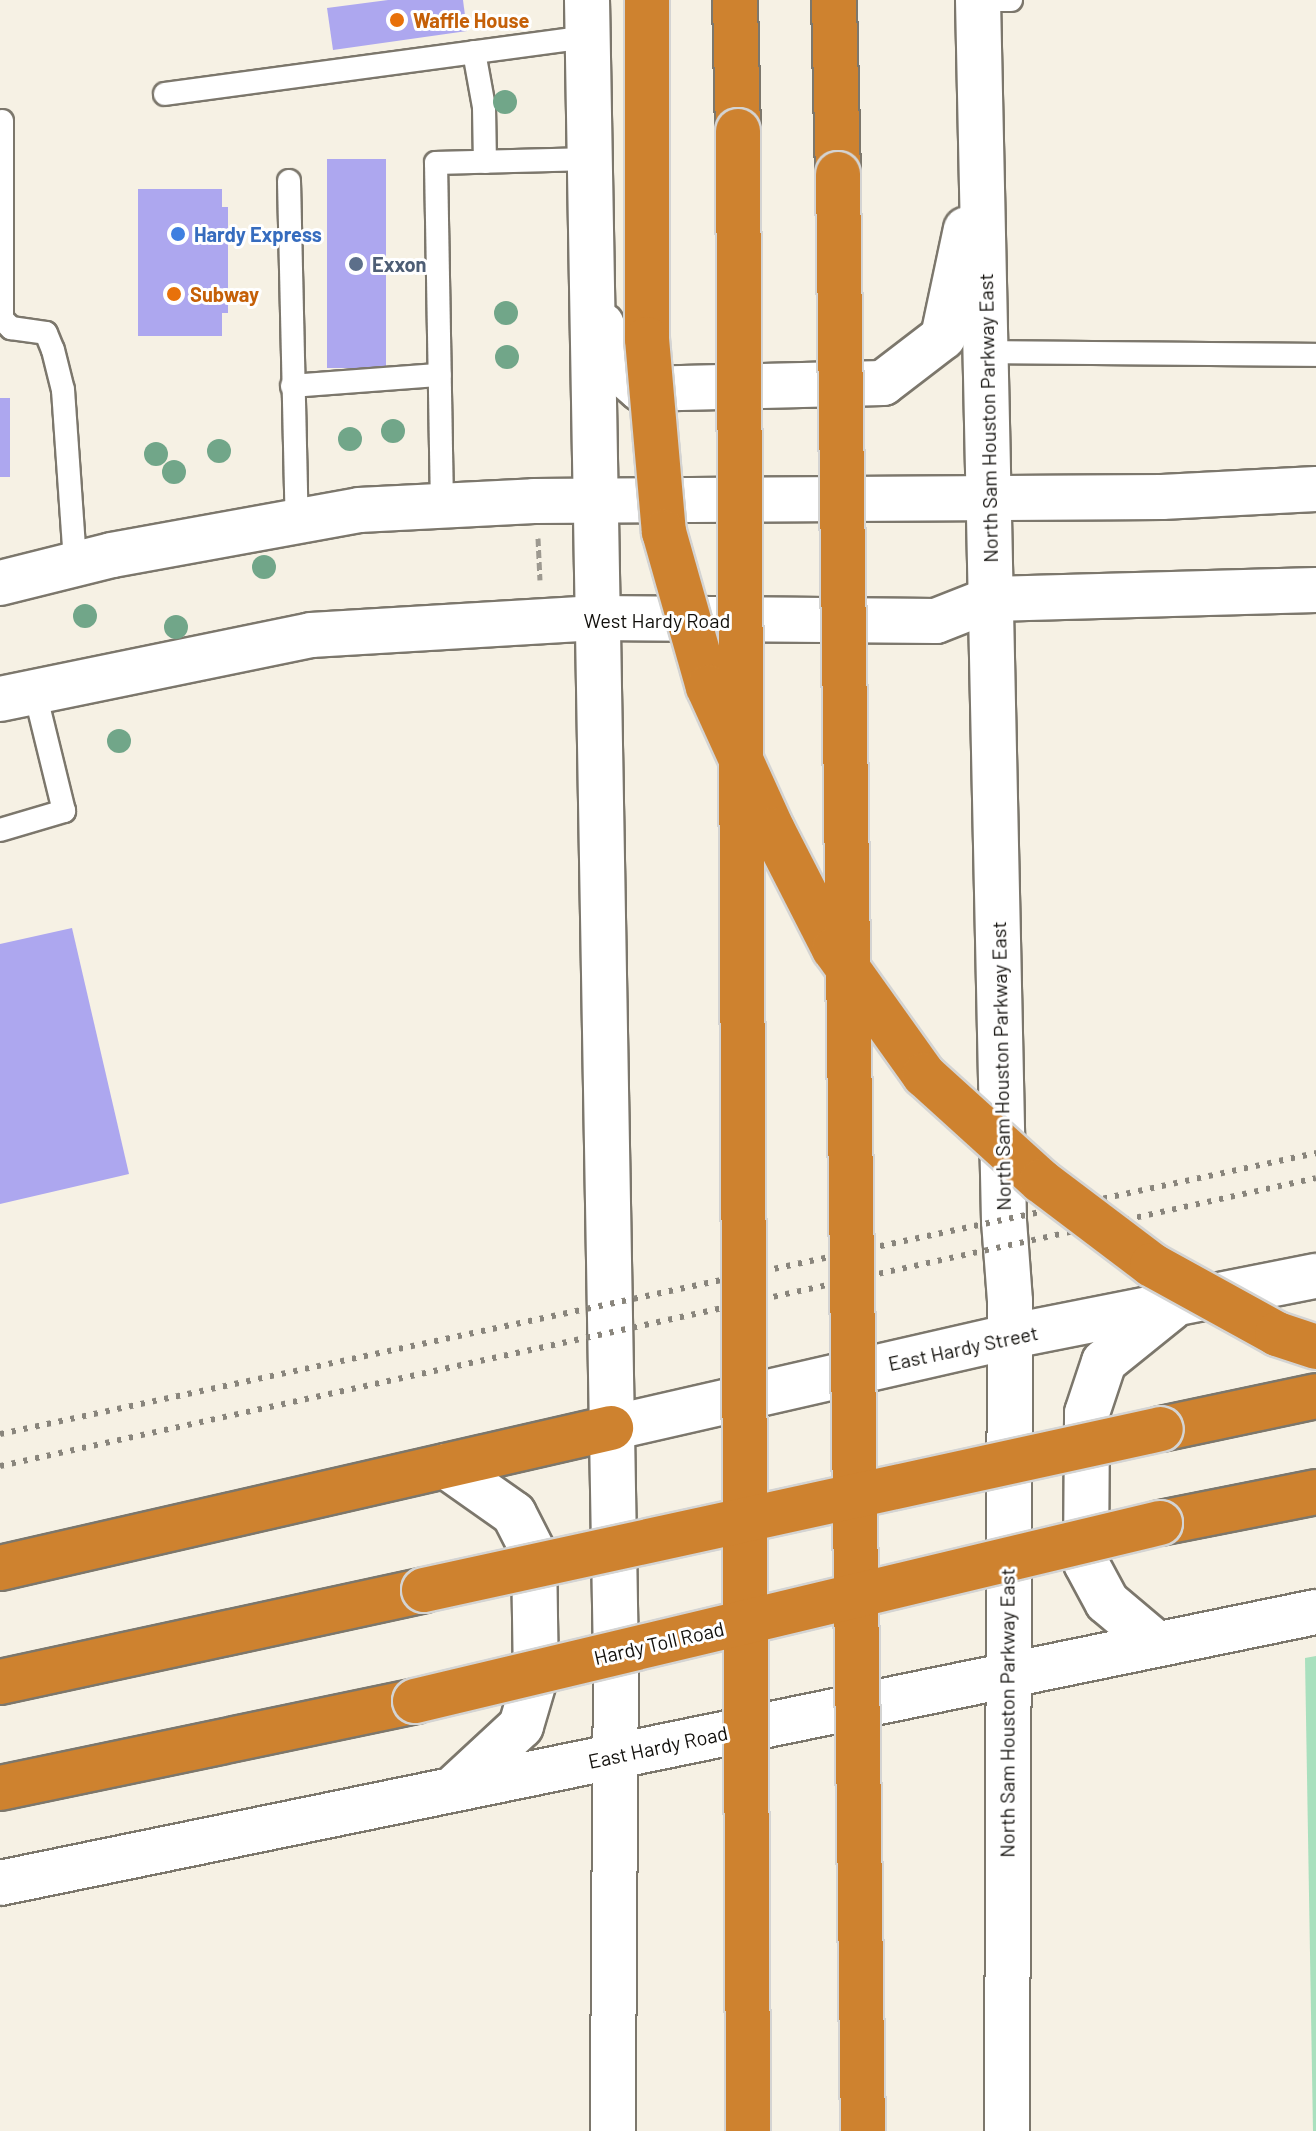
<!DOCTYPE html>
<html>
<head>
<meta charset="utf-8">
<style>
	body { margin:0 }
	#map { position:relative; width:1316px; height:2131px; overflow:hidden; background:#f6f1e4; font-family:Barlow,sans-serif }
	div>[style] { position:absolute }
	[style*='--x'] { left:calc(var(--x)*1px); top:calc(var(--y)*1px); width:calc(var(--w)*1px); rotate:calc(var(--a)*1deg) }
	.green>* { inset:0; background:#a9e0be }
	.building>* { inset:0; background:#ada7ef; transform-origin:0 0 }
	.path>* { height:5px; margin-top:-2.5px; transform-origin:0; background:repeating-linear-gradient(90deg,#9d9990 0 8px,transparent 0 12px) }
	.roads { filter:drop-shadow(2px 0 #7c776c) drop-shadow(-2px 0 #7c776c) drop-shadow(0 2px #7c776c) drop-shadow(0 -2px #7c776c) }
	.lane>* { height:22px; margin:-11px; padding:0 11px; transform-origin:11px; border-radius:11px; background:#fff }
	.secondary>* { height:44px; margin:-22px; padding:0 22px; transform-origin:22px; border-radius:22px; background:#fff }
	.highway>* { height:44px; margin:-22px; padding:0 22px; transform-origin:22px; border-radius:22px; background:#ce822f }
	.rail>* { height:6px; margin-top:-3px; transform-origin:0; background:repeating-linear-gradient(90deg,#89857c 0 4px,transparent 0 12px) }
	.bridges { filter:drop-shadow(2px 0 #d4d4d3) drop-shadow(-2px 0 #d4d4d3) drop-shadow(0 2px #d4d4d3) drop-shadow(0 -2px #d4d4d3) }
	.highway-bridge>* { height:44px; margin:-22px; padding:0 22px; transform-origin:22px; border-radius:22px; background:#ce822f }
	.trees>* { width:24px; height:24px; margin:-12px; border-radius:50%; background:#71a689 }
	.dots>* { width:22px; height:22px; translate:-50% -50%; box-sizing:border-box; border:4px solid #fff; border-radius:50% }
	span { translate:-50% -50%; white-space:nowrap; text-align:center; line-height:1.15; -webkit-text-stroke:6px #fff; paint-order:stroke }
	.food-label { font-size:20px; color:#c56008; font-weight:700 }
	.left { translate:0 -50%; text-align:left }
	.shop-label { font-size:20px; color:#366cbe; font-weight:700 }
	.service-label { font-size:20px; color:#4e5e75; font-weight:700 }
	.street-label { font-size:20px; color:#110f0b }
</style>
</head>
<body>
<div id="map">
	<div class="green">
		<i style="clip-path:polygon(1316px 1656px,1316px 2131px,1313px 2131px,1305px 1658px)"></i>
	</div>
	<div class="building">
		<i style="clip-path:polygon(388px 0,463px 0,467px 31px,333px 50px,327px 8px)"></i>
		<i style="left:327px;top:159px;width:59px;height:209px"></i>
		<i style="clip-path:polygon(138px 189px,222px 189px,222px 207px,228px 207px,228px 313px,222px 313px,222px 336px,138px 336px)"></i>
		<i style="left:0;top:398px;width:10px;height:79px"></i>
		<i style="clip-path:polygon(72px 928px,129px 1174px,0 1204px,0 944px)"></i>
	</div>
	<div class="path">
		<i style="--x:538;--y:538;--w:42;--a:87.3"></i>
	</div>
	<div class="roads">
		<div class="lane">
			<i style="--x:979;--y:0;--w:32;--a:0"></i>
			<i style="--x:474;--y:52;--w:56;--a:79.7"></i>
			<i style="--x:484;--y:107;--w:55;--a:89"></i>
			<i style="--x:165;--y:94;--w:427;--a:-7.7"></i>
			<i style="--x:2;--y:121;--w:198;--a:90"></i>
			<i style="--x:2;--y:319;--w:13;--a:45"></i>
			<i style="--x:11;--y:328;--w:35;--a:8"></i>
			<i style="--x:46;--y:333;--w:18;--a:68"></i>
			<i style="--x:53;--y:350;--w:41;--a:76"></i>
			<i style="--x:63;--y:390;--w:173;--a:86"></i>
			<i style="--x:289;--y:181;--w:340;--a:88.7"></i>
			<i style="--x:986;--y:352;--w:330;--a:0.5"></i>
			<i style="--x:292;--y:386;--w:148;--a:-4.3"></i>
			<i style="--x:442;--y:506;--w:343;--a:-91"></i>
			<i style="--x:436;--y:163;--w:154;--a:-1.5"></i>
			<i style="--x:0;--y:830;--w:67;--a:-16.5"></i>
			<i style="--x:64;--y:811;--w:126;--a:-103.8"></i>
		</div>
		<div class="secondary">
			<i style="--x:587;--y:0;--w:1659;--a:89"></i>
			<i style="--x:616;--y:1659;--w:472;--a:90.4"></i>
			<i style="--x:978;--y:0;--w:1221;--a:88.78"></i>
			<i style="--x:1004;--y:1221;--w:80;--a:85.7"></i>
			<i style="--x:1010;--y:1301;--w:830;--a:90.21"></i>
			<i style="--x:602;--y:325;--w:40;--a:75.6"></i>
			<i style="--x:612;--y:364;--w:38;--a:41"></i>
			<i style="--x:641;--y:389;--w:242;--a:-1.4"></i>
			<i style="--x:883;--y:383;--w:76;--a:-37.5"></i>
			<i style="--x:943;--y:337;--w:110;--a:-78"></i>
			<i style="--x:0;--y:583;--w:115;--a:-14"></i>
			<i style="--x:112;--y:555;--w:251;--a:-10.3"></i>
			<i style="--x:359;--y:510;--w:175;--a:-2.9"></i>
			<i style="--x:534;--y:501;--w:628;--a:-0.36"></i>
			<i style="--x:1162;--y:497;--w:154;--a:-3"></i>
			<i style="--x:0;--y:699;--w:318;--a:-11.6"></i>
			<i style="--x:311;--y:635;--w:286;--a:-3.4"></i>
			<i style="--x:596;--y:618;--w:340;--a:0.5"></i>
			<i style="--x:936;--y:621;--w:60;--a:-21.4"></i>
			<i style="--x:992;--y:599;--w:324;--a:-1.6"></i>
			<i style="--x:611;--y:1428;--w:406;--a:-12.9"></i>
			<i style="--x:1007;--y:1337;--w:315;--a:-11.2"></i>
			<i style="--x:446;--y:1466;--w:83;--a:35.2"></i>
			<i style="--x:514;--y:1514;--w:44;--a:62.9"></i>
			<i style="--x:534;--y:1553;--w:122;--a:89.1"></i>
			<i style="--x:536;--y:1675;--w:53;--a:106.4"></i>
			<i style="--x:521;--y:1726;--w:93;--a:137.2"></i>
			<i style="--x:1157;--y:1644;--w:65;--a:-140"></i>
			<i style="--x:1107;--y:1602;--w:44;--a:-118.3"></i>
			<i style="--x:1086;--y:1563;--w:150;--a:-89.6"></i>
			<i style="--x:1087;--y:1413;--w:54;--a:-71.6"></i>
			<i style="--x:1104;--y:1362;--w:86;--a:-38.9"></i>
			<i style="--x:0;--y:1883;--w:1344;--a:-11.64"></i>
		</div>
		<div class="highway">
			<i style="--x:735;--y:0;--w:131;--a:88.7"></i>
			<i style="--x:834;--y:0;--w:174;--a:88.7"></i>
			<i style="--x:1161;--y:1429;--w:158;--a:-12"></i>
			<i style="--x:1160;--y:1523;--w:159;--a:-11.2"></i>
			<i style="--x:0;--y:1568;--w:627;--a:-12.91"></i>
			<i style="--x:0;--y:1682;--w:434;--a:-12.2"></i>
			<i style="--x:0;--y:1788;--w:424;--a:-11.8"></i>
		</div>
	</div>
	<div class="rail">
		<i style="--x:0;--y:1434;--w:1346;--a:-12.05"></i>
		<i style="--x:0;--y:1466;--w:1347;--a:-12.34"></i>
	</div>
	<div class="bridges">
		<div class="highway-bridge">
			<i style="--x:647;--y:0;--w:339;--a:90"></i>
			<i style="--x:647;--y:339;--w:194;--a:85"></i>
			<i style="--x:664;--y:532;--w:161;--a:74.2"></i>
			<i style="--x:708;--y:687;--w:157;--a:65.6"></i>
			<i style="--x:773;--y:830;--w:134;--a:62.9"></i>
			<i style="--x:834;--y:949;--w:155;--a:54.5"></i>
			<i style="--x:924;--y:1075;--w:158;--a:42.2"></i>
			<i style="--x:1041;--y:1181;--w:139;--a:37.1"></i>
			<i style="--x:1152;--y:1265;--w:143;--a:28.9"></i>
			<i style="--x:1277;--y:1334;--w:41;--a:18.4"></i>
			<i style="--x:738;--y:131;--w:2000;--a:89.71"></i>
			<i style="--x:838;--y:174;--w:1957;--a:89.27"></i>
			<i style="--x:424;--y:1590;--w:754;--a:-12.32"></i>
			<i style="--x:415;--y:1701;--w:766;--a:-13.44"></i>
		</div>
	</div>
	<div class="trees">
		<i style="left:505px;top:102px"></i>
		<i style="left:506px;top:313px"></i>
		<i style="left:507px;top:357px"></i>
		<i style="left:393px;top:431px"></i>
		<i style="left:350px;top:439px"></i>
		<i style="left:219px;top:451px"></i>
		<i style="left:156px;top:454px"></i>
		<i style="left:174px;top:472px"></i>
		<i style="left:264px;top:567px"></i>
		<i style="left:85px;top:616px"></i>
		<i style="left:176px;top:627px"></i>
		<i style="left:119px;top:741px"></i>
	</div>
	<div class="dots">
		<i style="left:397px;top:20px;background:#e8710a"></i>
		<i style="left:178px;top:234px;background:#3f7fe0"></i>
		<i style="left:356px;top:264px;background:#5c6f8a"></i>
		<i style="left:174px;top:294px;background:#e8710a"></i>
	</div>
	<div class="food-label">
		<span class="left" style="left:413px;top:20px">Waffle House</span>
		<span class="left" style="left:190px;top:294px">Subway</span>
	</div>
	<div class="shop-label">
		<span class="left" style="left:194px;top:234px">Hardy Express</span>
	</div>
	<div class="service-label">
		<span class="left" style="left:372px;top:264px">Exxon</span>
	</div>
	<div class="street-label">
		<span style="left:988px;top:418px;rotate:-91deg">North Sam Houston Parkway East</span>
		<span style="left:657px;top:620px">West Hardy Road</span>
		<span style="left:1001px;top:1066px;rotate:-91deg">North Sam Houston Parkway East</span>
		<span style="left:963px;top:1348px;rotate:-12deg">East Hardy Street</span>
		<span style="left:659px;top:1643px;rotate:-13deg">Hardy Toll Road</span>
		<span style="left:1007px;top:1713px;rotate:-90deg">North Sam Houston Parkway East</span>
		<span style="left:658px;top:1747px;rotate:-12deg">East Hardy Road</span>
	</div>
</div>
</body>
</html>
